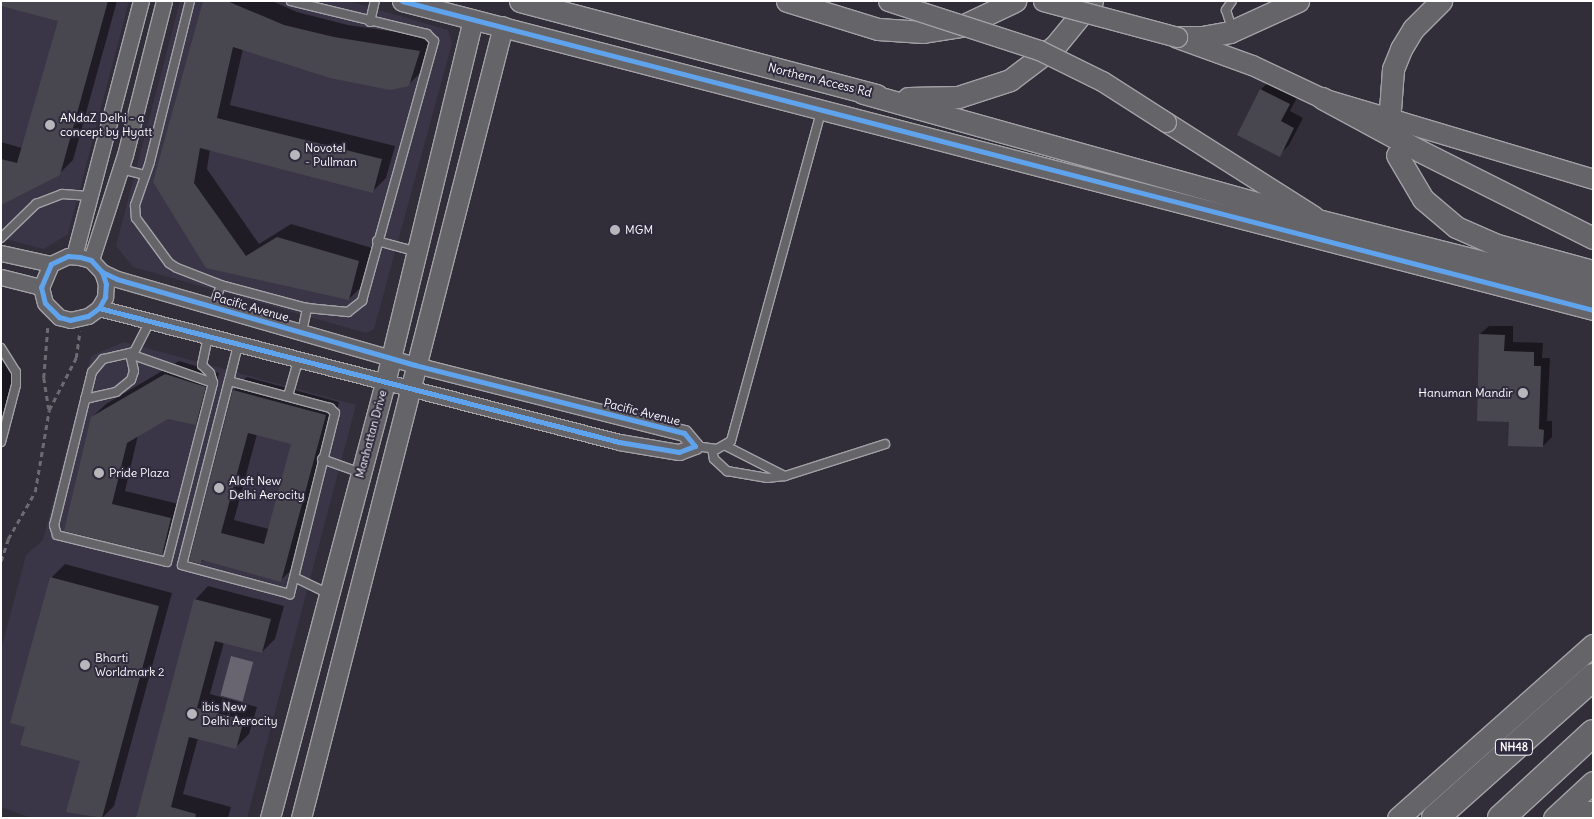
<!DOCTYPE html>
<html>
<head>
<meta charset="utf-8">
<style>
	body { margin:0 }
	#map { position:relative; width:1594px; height:819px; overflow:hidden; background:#312e39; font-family:Delius,sans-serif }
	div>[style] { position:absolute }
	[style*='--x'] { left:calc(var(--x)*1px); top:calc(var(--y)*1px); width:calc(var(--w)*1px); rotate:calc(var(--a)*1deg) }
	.built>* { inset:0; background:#3b3647 }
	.water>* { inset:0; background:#686571; transform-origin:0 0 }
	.shadow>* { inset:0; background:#0007 }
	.building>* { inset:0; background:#48464e }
	.path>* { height:2.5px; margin-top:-1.25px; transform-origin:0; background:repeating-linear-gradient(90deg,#6d6b71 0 5px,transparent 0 9px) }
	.roads { filter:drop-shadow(1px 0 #a2a1a6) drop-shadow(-1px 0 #a2a1a6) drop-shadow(0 1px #a2a1a6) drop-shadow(0 -1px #a2a1a6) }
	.service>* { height:8px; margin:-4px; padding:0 4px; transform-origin:4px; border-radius:4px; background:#656469 }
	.minor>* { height:15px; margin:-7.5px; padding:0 7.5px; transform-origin:7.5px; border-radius:7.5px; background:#656469 }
	.tertiary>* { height:19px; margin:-9.5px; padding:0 9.5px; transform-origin:9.5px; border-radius:9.5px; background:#656469 }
	.secondary>* { height:21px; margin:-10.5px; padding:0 10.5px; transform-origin:10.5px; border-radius:10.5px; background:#656469 }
	.motorway>* { height:26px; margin:-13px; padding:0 13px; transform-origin:13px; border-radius:13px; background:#656469 }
	.bridges { filter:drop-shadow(1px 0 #a2a1a6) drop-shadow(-1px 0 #a2a1a6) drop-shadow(0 1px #a2a1a6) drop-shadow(0 -1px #a2a1a6) }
	.tertiary-bridge>* { height:19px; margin:-9.5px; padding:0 9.5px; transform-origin:9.5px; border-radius:9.5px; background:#656469 }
	.cycleway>* { height:5px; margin:-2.5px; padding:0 2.5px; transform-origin:2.5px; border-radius:2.5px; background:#60a3ed }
	.dots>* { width:14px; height:14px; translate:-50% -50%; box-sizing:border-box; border:2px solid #2f2a3d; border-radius:50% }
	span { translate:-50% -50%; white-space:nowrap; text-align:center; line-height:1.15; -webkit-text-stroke:4px #2f2a3d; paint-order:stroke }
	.shield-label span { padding:1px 4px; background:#2f2a3d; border:1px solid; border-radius:4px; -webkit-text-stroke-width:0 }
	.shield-label { font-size:11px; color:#fff; font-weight:700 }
	.street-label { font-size:12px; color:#fff }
	.poi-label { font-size:12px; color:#fff }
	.left { translate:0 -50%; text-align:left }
	.right { translate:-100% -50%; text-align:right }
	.frame { position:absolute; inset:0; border:2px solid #fff; pointer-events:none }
</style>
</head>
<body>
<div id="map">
	<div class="built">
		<i style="clip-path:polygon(1px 1px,129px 1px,68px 234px,44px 249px,1px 238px)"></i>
		<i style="clip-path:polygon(180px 1px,348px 1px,448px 30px,452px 43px,374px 329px,366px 333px,133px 267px,116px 246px)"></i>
		<i style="clip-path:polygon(124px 342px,356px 405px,247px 818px,32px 818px,1px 807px,1px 650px,26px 555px,43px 540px,91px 356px)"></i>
	</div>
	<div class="water">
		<i style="left:231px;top:656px;width:23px;height:41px;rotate:15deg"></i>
	</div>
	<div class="shadow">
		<i style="clip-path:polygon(1px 1px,117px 1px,73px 160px,59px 174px,1px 201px,1px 142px,22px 148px,60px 20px)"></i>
		<i style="clip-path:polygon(204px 1px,272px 1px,297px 12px,348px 25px,429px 37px,434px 42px,422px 71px,408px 85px,243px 49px,230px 105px,395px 146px,386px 178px,373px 191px,210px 149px,207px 169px,259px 244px,291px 224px,372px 248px,362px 286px,349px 299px,207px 267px,154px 181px)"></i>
		<i style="clip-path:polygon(1271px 80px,1299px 94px,1290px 111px,1303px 118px,1289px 145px,1279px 155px,1238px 135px,1261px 89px)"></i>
		<i style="clip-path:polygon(1489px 326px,1513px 326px,1513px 342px,1543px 343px,1542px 358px,1550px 358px,1547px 421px,1552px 421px,1552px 437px,1543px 446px,1510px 421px,1480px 334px)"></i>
		<i style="clip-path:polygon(1px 353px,17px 368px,1px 432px)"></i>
		<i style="clip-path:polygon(179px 361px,219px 373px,209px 411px,196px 424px,168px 418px,138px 435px,125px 491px,183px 505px,175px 540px,161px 554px,66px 530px,92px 417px,106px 404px)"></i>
		<i style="clip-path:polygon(evenodd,247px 377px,339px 402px,294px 567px,281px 580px,204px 560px,200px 563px,190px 560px,234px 390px,247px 377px,257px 434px,292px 443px,269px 529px,234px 520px,257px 434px)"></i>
		<i style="clip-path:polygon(65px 564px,172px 593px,114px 806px,102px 818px,68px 811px,81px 760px,26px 726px,12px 723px,52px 577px)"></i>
		<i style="clip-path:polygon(208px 586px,284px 606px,275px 639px,262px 652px,224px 642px,210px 694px,257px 707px,249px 734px,236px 747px,198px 738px,183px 794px,231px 807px,228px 818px,137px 818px,195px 600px)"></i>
	</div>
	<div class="building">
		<i style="clip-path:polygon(1px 1px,108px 1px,60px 175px,1px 205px,1px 159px,17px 163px,58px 21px,1px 6px)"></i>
		<i style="clip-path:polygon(203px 1px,227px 1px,284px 25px,334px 37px,420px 51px,409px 86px,390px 90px,330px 78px,233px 47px,217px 118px,382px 159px,373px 193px,200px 148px,194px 183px,246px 256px,277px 237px,359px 261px,349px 300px,206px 268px,153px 182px)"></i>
		<i style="clip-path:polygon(1260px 89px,1290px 104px,1281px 121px,1294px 128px,1280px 157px,1237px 135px)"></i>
		<i style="clip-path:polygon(1479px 334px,1505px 335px,1504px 351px,1534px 352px,1534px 366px,1541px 366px,1539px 429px,1544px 430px,1543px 447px,1508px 446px,1509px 422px,1477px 421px)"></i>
		<i style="clip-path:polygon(165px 374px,206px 387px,196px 425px,168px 419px,127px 443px,112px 504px,171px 518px,162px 555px,64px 531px,91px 417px)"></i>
		<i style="clip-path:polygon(evenodd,233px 390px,326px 415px,281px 582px,202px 560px,201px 564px,189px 561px,233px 390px,248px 433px,291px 444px,264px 544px,221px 533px,248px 433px)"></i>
		<i style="clip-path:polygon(50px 577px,159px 606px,102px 818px,66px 812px,80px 761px,20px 745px,25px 727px,10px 723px)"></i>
		<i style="clip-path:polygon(194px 599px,271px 619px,262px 653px,215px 641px,197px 708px,244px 720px,236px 749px,189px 737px,171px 807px,196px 814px,195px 818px,136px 818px)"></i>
	</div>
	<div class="path">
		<i style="--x:48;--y:328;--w:50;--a:94.6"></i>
		<i style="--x:44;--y:378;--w:31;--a:81"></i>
		<i style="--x:1;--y:561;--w:23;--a:-72"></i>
		<i style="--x:8;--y:539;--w:54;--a:-60.1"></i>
		<i style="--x:35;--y:492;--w:83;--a:-80.3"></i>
		<i style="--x:49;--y:410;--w:59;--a:-62.6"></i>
		<i style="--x:76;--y:358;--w:27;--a:-82"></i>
	</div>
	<div class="roads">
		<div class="service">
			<i style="--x:190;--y:1;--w:166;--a:104"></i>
			<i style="--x:150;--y:162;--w:46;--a:109.2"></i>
			<i style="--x:135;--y:205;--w:13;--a:86"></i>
			<i style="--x:136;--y:218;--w:56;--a:53.7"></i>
			<i style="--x:169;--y:263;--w:9;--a:32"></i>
			<i style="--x:177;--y:268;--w:47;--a:21.1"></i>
			<i style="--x:221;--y:285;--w:89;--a:15"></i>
			<i style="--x:307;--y:308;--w:41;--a:5.6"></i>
			<i style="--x:348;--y:312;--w:18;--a:-38"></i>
			<i style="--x:362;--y:301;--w:270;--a:-74.5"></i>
			<i style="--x:434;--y:41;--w:10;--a:-135"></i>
			<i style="--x:427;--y:34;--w:140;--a:-166.4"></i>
			<i style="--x:1232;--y:1;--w:11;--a:124"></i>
			<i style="--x:1226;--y:10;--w:20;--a:72"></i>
			<i style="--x:370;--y:22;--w:22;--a:-77"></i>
			<i style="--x:121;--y:169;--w:25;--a:14"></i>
			<i style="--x:1;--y:238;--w:49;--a:-44.2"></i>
			<i style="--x:36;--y:204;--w:28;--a:-21"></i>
			<i style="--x:62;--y:194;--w:28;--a:4"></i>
			<i style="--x:377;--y:241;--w:38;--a:15"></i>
			<i style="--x:213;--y:307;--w:23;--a:-70"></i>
			<i style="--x:150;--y:321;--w:35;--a:117"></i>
			<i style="--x:134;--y:352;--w:32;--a:167"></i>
			<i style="--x:103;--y:359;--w:17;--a:130"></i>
			<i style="--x:92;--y:372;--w:158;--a:103.9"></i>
			<i style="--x:54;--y:525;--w:10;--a:73"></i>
			<i style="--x:57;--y:535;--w:113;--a:13.8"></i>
			<i style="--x:167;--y:562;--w:185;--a:-75.6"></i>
			<i style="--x:213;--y:383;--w:10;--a:-107"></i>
			<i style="--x:210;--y:373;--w:11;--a:-135"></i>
			<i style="--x:202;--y:365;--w:29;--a:-78"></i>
			<i style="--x:302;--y:332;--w:25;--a:-78"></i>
			<i style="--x:1;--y:348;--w:28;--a:58"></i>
			<i style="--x:16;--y:372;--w:13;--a:90"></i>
			<i style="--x:16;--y:385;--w:59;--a:104.7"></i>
			<i style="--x:130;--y:354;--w:88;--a:19.3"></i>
			<i style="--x:229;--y:381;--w:105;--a:15"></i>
			<i style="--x:330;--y:408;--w:7;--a:45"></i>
			<i style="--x:335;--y:413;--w:187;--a:104"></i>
			<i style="--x:290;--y:594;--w:112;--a:-165"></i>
			<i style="--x:182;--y:565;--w:190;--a:-75.7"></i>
			<i style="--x:229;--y:381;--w:37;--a:-76"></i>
			<i style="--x:288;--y:396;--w:35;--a:-74"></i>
			<i style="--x:85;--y:399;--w:32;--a:-13"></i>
			<i style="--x:116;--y:392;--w:19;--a:-39"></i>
			<i style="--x:131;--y:380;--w:9;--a:-72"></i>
			<i style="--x:134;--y:371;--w:17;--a:-103"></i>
			<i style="--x:695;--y:446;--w:22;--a:8"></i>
			<i style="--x:717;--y:449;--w:16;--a:-30"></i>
			<i style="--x:731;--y:441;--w:342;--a:-74.7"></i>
			<i style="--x:726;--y:446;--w:66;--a:27"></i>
			<i style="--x:712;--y:449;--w:10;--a:79"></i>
			<i style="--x:714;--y:459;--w:18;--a:43"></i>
			<i style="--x:727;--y:471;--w:41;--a:9.9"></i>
			<i style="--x:767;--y:478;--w:18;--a:-6"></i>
			<i style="--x:785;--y:476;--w:105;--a:-17.7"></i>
			<i style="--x:322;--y:459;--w:41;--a:19.7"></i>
			<i style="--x:296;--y:578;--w:37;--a:26"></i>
		</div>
		<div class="minor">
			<i style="--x:1;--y:253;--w:51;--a:12.4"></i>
			<i style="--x:74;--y:256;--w:264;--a:-75.3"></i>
			<i style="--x:91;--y:260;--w:110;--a:-72.1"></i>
			<i style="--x:125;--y:155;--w:159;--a:-75.8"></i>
			<i style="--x:1;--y:277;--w:41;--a:14"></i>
			<i style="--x:99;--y:308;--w:537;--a:14.45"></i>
			<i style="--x:619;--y:442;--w:61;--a:9.5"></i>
			<i style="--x:679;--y:452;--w:17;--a:-21"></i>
			<i style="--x:695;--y:446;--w:17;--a:-130"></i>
			<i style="--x:684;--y:433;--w:277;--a:-165.8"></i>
			<i style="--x:415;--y:365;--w:310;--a:-163.9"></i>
			<i style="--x:117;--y:279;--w:17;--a:-155"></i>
			<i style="--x:102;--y:272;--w:16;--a:-133"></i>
			<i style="--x:91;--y:260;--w:11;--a:-165"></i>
			<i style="--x:80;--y:257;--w:12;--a:-175"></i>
			<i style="--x:68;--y:256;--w:19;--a:155"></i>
			<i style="--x:51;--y:264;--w:25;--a:113"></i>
			<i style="--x:41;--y:287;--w:16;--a:76"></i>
			<i style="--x:45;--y:303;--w:20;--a:45"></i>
			<i style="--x:59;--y:317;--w:11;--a:15"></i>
			<i style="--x:70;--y:320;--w:18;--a:-13"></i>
			<i style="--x:88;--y:316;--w:14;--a:-36"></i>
			<i style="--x:99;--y:308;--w:13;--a:-61"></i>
			<i style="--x:105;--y:297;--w:13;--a:-86"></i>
			<i style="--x:106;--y:284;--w:13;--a:-108"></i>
			<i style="--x:1564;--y:809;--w:29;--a:0"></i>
		</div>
		<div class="tertiary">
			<i style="--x:402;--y:1;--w:1230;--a:14.54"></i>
			<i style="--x:1180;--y:39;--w:77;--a:19.9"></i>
			<i style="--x:1252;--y:65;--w:77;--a:25.2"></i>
			<i style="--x:1322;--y:98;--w:283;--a:16.6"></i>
			<i style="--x:1166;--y:122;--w:175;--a:32.4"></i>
			<i style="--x:270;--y:818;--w:450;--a:-75.2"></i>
			<i style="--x:385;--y:383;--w:374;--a:-76.4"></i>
			<i style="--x:301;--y:818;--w:817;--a:-75.69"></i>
		</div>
		<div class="secondary">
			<i style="--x:520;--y:1;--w:369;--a:14.8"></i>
			<i style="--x:787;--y:1;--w:95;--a:17.1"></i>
			<i style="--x:878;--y:29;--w:45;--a:3.8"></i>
			<i style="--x:923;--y:32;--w:39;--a:-9"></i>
			<i style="--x:962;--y:26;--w:59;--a:-25.3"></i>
			<i style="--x:1177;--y:37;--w:25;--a:0"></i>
			<i style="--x:1202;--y:37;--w:28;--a:-10"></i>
			<i style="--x:1230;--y:32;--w:75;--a:-24.5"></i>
			<i style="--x:863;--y:93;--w:476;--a:15.6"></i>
			<i style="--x:1321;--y:221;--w:281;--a:14.2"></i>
			<i style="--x:908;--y:98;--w:50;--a:-1.1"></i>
			<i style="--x:958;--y:97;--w:55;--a:-18.1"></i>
			<i style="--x:1010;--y:80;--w:56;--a:-37.1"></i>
			<i style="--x:1055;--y:46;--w:58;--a:-50.6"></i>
			<i style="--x:1322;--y:98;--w:111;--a:28.4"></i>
			<i style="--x:1420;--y:151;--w:194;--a:26.7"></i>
			<i style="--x:1390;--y:110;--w:41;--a:-85.8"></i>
			<i style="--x:1393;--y:69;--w:22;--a:-68"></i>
			<i style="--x:1401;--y:49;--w:23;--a:-59"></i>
			<i style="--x:1413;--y:29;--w:40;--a:-45"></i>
			<i style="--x:1397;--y:155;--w:51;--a:59.4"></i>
			<i style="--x:1423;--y:199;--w:43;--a:40.3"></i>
			<i style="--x:1456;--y:227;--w:45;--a:23.7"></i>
			<i style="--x:1497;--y:245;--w:99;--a:15.2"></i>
			<i style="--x:1398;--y:818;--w:261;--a:-41.6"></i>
			<i style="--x:1554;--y:818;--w:53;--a:-42.7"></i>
		</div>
		<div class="motorway">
			<i style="--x:1435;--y:818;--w:212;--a:-41.7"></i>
			<i style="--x:1501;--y:818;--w:125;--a:-42.7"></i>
		</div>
	</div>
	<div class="bridges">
		<div class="tertiary-bridge">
			<i style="--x:888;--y:1;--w:159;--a:18"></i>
			<i style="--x:1039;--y:50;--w:70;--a:26.2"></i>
			<i style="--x:1102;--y:81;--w:76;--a:32.6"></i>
			<i style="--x:1043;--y:1;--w:139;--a:15"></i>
		</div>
	</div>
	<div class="cycleway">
		<i style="--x:402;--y:1;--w:1230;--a:14.54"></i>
		<i style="--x:99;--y:308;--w:537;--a:14.45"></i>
		<i style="--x:619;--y:442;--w:61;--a:9.5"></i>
		<i style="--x:679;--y:452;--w:17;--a:-21"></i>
		<i style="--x:695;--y:446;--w:17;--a:-130"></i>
		<i style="--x:684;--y:433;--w:277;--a:-165.8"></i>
		<i style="--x:415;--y:365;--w:310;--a:-163.9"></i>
		<i style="--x:117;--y:279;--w:17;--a:-155"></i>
		<i style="--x:102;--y:272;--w:16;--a:-133"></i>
		<i style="--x:91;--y:260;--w:11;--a:-165"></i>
		<i style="--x:80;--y:257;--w:12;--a:-175"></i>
		<i style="--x:68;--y:256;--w:19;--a:155"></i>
		<i style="--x:51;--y:264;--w:25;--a:113"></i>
		<i style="--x:41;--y:287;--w:16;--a:76"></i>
		<i style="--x:45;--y:303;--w:20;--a:45"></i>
		<i style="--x:59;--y:317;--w:11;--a:15"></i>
		<i style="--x:70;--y:320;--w:18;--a:-13"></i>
		<i style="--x:88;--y:316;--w:14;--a:-36"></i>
		<i style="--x:99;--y:308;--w:13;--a:-61"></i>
		<i style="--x:105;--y:297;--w:13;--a:-86"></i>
		<i style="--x:106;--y:284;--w:13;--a:-108"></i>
	</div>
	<div class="dots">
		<i style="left:50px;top:125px;background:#b7b6ba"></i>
		<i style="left:295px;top:155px;background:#b7b6ba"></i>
		<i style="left:615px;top:230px;background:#b7b6ba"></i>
		<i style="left:1523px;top:393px;background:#b7b6ba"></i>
		<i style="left:99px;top:473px;background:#b7b6ba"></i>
		<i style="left:219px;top:488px;background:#b7b6ba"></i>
		<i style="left:85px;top:665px;background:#b7b6ba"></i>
		<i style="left:192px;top:714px;background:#b7b6ba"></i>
	</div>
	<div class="shield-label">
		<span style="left:1514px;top:747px">NH48</span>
	</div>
	<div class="street-label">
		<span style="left:820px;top:80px;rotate:14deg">Northern Access Rd</span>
		<span style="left:251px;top:307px;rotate:16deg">Pacific Avenue</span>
		<span style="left:642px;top:412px;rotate:14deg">Pacific Avenue</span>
		<span style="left:371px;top:434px;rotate:-75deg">Manhattan Drive</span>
	</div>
	<div class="poi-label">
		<span class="left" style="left:60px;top:125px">ANdaZ Delhi - a<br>concept by Hyatt</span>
		<span class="left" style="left:305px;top:155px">Novotel<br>- Pullman</span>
		<span class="left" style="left:625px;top:230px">MGM</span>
		<span class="right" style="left:1513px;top:393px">Hanuman Mandir</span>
		<span class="left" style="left:109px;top:473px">Pride Plaza</span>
		<span class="left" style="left:229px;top:488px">Aloft New<br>Delhi Aerocity</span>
		<span class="left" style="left:95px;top:665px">Bharti<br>Worldmark 2</span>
		<span class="left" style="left:202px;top:714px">ibis New<br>Delhi Aerocity</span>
	</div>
	<div class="frame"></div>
</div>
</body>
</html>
